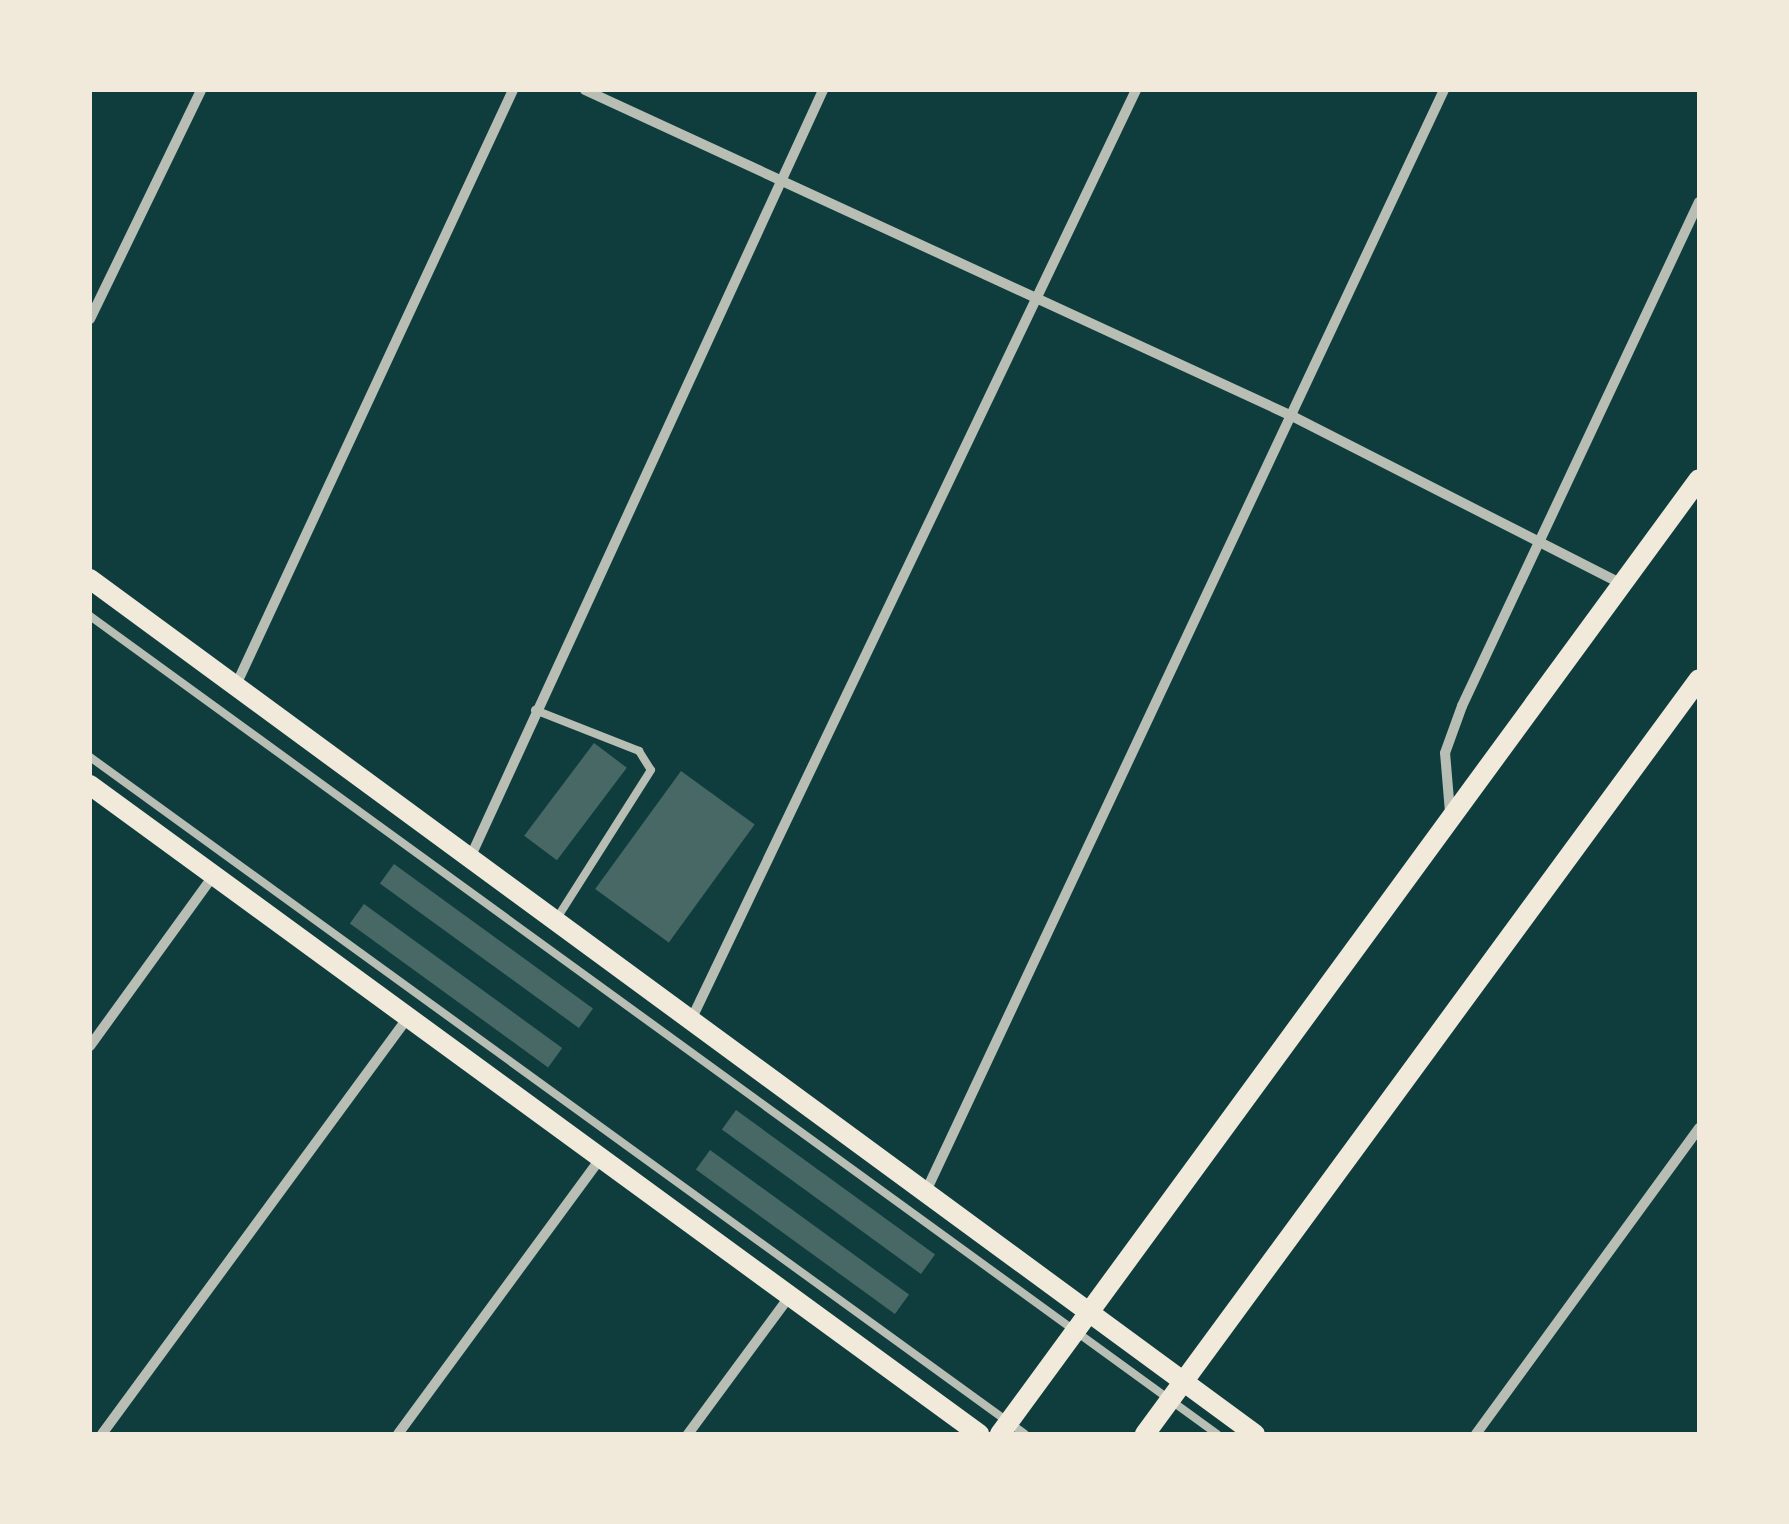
<!DOCTYPE html>
<html>
<head>
<meta charset="utf-8">
<style>
	body { margin:0 }
	#map { position:relative; width:1789px; height:1524px; overflow:hidden; background:#0f3d3e; font-family:Helvetica,sans-serif }
	div>[style] { position:absolute }
	[style*='--x'] { left:calc(var(--x)*1px); top:calc(var(--y)*1px); width:calc(var(--w)*1px); rotate:calc(var(--a)*1deg) }
	.building>* { inset:0; background:#486865; transform-origin:0 0 }
	.service>* { height:8px; margin:-4px; padding:0 4px; transform-origin:4px; border-radius:4px; background:#b8beb3 }
	.minor>* { height:10px; margin:-5px; padding:0 5px; transform-origin:5px; border-radius:5px; background:#b8beb3 }
	.secondary>* { height:20px; margin:-10px; padding:0 10px; transform-origin:10px; border-radius:10px; background:#f1e9da }
	span { translate:-50% -50%; white-space:nowrap; text-align:center; line-height:1.15; -webkit-text-stroke:8px #f1e9da; paint-order:stroke }
	.frame { position:absolute; inset:0; border:92px solid #f1e9da; pointer-events:none }
</style>
</head>
<body>
<div id="map">
	<div class="building">
		<i style="left:594px;top:743px;width:41px;height:116px;rotate:37deg"></i>
		<i style="left:681px;top:771px;width:91px;height:146px;rotate:36deg"></i>
		<i style="left:394px;top:864px;width:246px;height:24px;rotate:36deg"></i>
		<i style="left:364px;top:904px;width:245px;height:24px;rotate:36deg"></i>
		<i style="left:736px;top:1110px;width:246px;height:24px;rotate:36deg"></i>
		<i style="left:710px;top:1150px;width:246px;height:24px;rotate:36deg"></i>
	</div>
	<div class="service">
		<i style="--x:90;--y:616;--w:1393;--a:35.97"></i>
		<i style="--x:535;--y:710;--w:112;--a:21.5"></i>
		<i style="--x:639;--y:751;--w:22;--a:58"></i>
		<i style="--x:651;--y:770;--w:175;--a:122.4"></i>
		<i style="--x:90;--y:757;--w:1154;--a:35.91"></i>
	</div>
	<div class="minor">
		<i style="--x:585;--y:90;--w:781;--a:24.76"></i>
		<i style="--x:1294;--y:417;--w:368;--a:27"></i>
		<i style="--x:90;--y:319;--w:254;--a:-64.1"></i>
		<i style="--x:236;--y:685;--w:656;--a:-65.04"></i>
		<i style="--x:1450;--y:812;--w:59;--a:-94.8"></i>
		<i style="--x:1445;--y:753;--w:50;--a:-70.1"></i>
		<i style="--x:1462;--y:706;--w:557;--a:-64.82"></i>
		<i style="--x:470;--y:858;--w:845;--a:-65.31"></i>
		<i style="--x:692;--y:1018;--w:1029;--a:-64.43"></i>
		<i style="--x:90;--y:1046;--w:211;--a:-54.1"></i>
		<i style="--x:927;--y:1189;--w:1215;--a:-64.81"></i>
		<i style="--x:102;--y:1434;--w:514;--a:-53.71"></i>
		<i style="--x:398;--y:1434;--w:340;--a:-53.7"></i>
		<i style="--x:688;--y:1434;--w:165;--a:-53.6"></i>
		<i style="--x:1476;--y:1434;--w:379;--a:-53.9"></i>
	</div>
	<div class="secondary">
		<i style="--x:90;--y:579;--w:1445;--a:36.28"></i>
		<i style="--x:90;--y:785;--w:1101;--a:36.13"></i>
		<i style="--x:1000;--y:1434;--w:1183;--a:-53.8"></i>
		<i style="--x:1145;--y:1434;--w:936;--a:-53.73"></i>
	</div>
	<div class="frame"></div>
</div>
</body>
</html>
